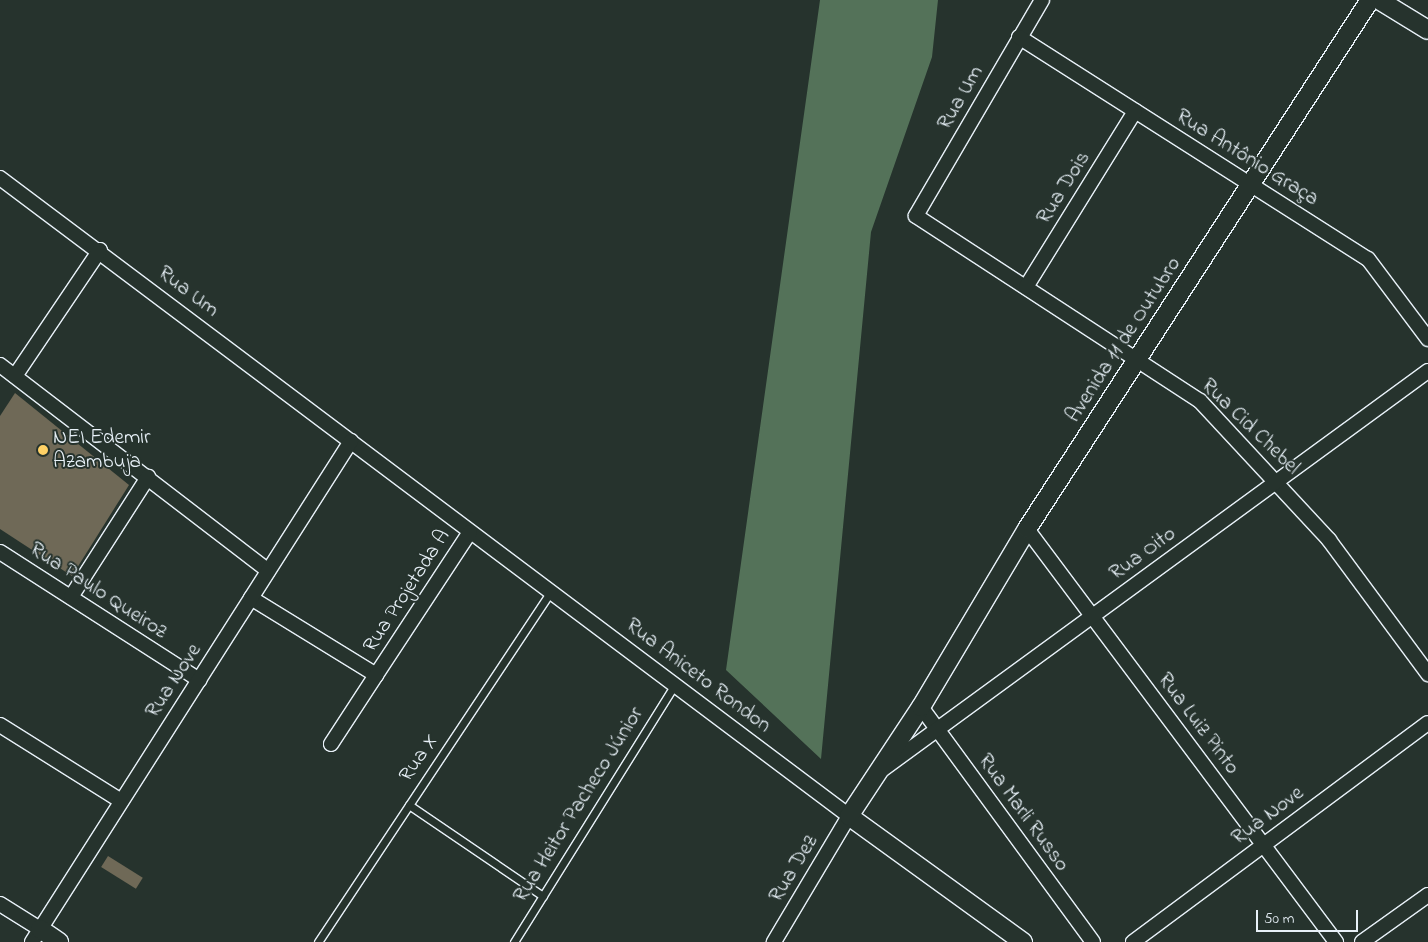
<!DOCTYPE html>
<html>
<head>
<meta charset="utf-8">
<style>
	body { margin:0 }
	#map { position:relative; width:1428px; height:942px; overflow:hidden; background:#26332d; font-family:"Indie Flower",sans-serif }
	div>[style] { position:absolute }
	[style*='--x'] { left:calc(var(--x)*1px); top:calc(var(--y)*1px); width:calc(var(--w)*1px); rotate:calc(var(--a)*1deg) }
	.green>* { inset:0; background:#547259 }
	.building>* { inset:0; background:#6f6957; transform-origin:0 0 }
	.roads { filter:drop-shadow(1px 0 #e8f1f8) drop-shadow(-1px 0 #e8f1f8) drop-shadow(0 1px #e8f1f8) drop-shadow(0 -1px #e8f1f8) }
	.service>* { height:7px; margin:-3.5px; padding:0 3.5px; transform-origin:3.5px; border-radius:3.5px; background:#26332d }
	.minor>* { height:14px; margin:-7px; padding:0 7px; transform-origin:7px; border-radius:7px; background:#26332d }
	.tertiary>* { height:18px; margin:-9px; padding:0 9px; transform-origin:9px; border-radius:9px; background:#26332d }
	.dots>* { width:14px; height:14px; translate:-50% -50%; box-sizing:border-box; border:2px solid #26332d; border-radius:50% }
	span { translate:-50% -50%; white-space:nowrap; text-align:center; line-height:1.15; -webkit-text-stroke:4px #26332d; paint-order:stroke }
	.street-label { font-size:21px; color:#e8f1f8 }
	.poi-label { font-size:21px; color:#e8f1f8 }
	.left { translate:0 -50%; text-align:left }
	.scale { position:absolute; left:1256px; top:910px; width:102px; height:22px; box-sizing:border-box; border:2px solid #e8f1f8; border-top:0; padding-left:6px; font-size:15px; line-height:18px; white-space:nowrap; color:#e8f1f8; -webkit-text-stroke:4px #26332d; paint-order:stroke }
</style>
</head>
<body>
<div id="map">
	<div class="green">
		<i style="clip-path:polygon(820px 0,938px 0,932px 57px,871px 232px,821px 759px,726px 670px)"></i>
	</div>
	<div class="building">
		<i style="clip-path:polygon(15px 393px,129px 485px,72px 576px,0 529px,0 416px)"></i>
		<i style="left:108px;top:856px;width:41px;height:13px;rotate:32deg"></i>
	</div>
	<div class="roads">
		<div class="service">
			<i style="--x:409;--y:805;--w:162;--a:34.2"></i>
			<i style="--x:318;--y:942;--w:419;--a:-56.4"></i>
			<i style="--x:514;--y:942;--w:302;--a:-58"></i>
		</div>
		<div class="minor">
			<i style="--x:1042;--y:0;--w:250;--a:120.3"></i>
			<i style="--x:916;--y:216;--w:339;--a:33.1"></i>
			<i style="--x:1200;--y:401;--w:190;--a:47.1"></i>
			<i style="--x:1329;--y:540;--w:167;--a:53.5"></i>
			<i style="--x:1019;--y:37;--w:414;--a:32.5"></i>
			<i style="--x:1368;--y:259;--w:100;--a:53.1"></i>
			<i style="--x:0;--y:178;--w:1062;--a:36.92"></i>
			<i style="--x:849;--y:816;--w:147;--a:120.8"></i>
			<i style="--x:1026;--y:287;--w:207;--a:-58.2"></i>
			<i style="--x:0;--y:365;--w:338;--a:37.5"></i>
			<i style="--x:15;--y:376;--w:152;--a:-56"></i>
			<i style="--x:1027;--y:529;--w:516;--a:53.2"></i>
			<i style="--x:0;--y:552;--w:237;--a:32.7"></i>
			<i style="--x:71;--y:597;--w:143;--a:-57.3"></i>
			<i style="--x:251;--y:598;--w:147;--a:31.6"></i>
			<i style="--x:376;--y:675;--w:171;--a:-56.7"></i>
			<i style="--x:921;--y:707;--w:291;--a:53.8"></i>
			<i style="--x:0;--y:725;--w:143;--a:32.1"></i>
			<i style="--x:331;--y:744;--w:82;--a:-56.9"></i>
			<i style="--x:883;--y:769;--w:675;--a:-36.14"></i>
			<i style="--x:0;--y:904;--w:47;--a:32"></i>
			<i style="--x:32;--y:942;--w:594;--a:-57.51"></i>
			<i style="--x:1133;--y:942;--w:367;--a:-36.6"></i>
			<i style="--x:1362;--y:942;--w:81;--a:-35.5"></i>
		</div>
		<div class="tertiary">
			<i style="--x:1379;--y:0;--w:57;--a:31.5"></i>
			<i style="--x:40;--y:929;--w:23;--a:34"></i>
			<i style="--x:1023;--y:942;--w:215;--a:-144.1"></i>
			<i style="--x:849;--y:816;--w:131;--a:-56.6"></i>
			<i style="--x:921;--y:707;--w:207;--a:-59.2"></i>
			<i style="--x:1027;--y:529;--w:630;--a:-57.04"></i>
		</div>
	</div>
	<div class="dots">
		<i style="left:43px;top:450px;background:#ffd166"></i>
	</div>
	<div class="street-label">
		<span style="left:961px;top:98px;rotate:-60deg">Rua Um</span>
		<span style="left:1247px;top:158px;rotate:32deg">Rua Antônio Graça</span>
		<span style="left:1064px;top:188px;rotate:-58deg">Rua Dois</span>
		<span style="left:188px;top:292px;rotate:37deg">Rua Um</span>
		<span style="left:1124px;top:340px;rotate:-57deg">Avenida 11 de Outubro</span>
		<span style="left:1250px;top:427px;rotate:44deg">Rua Cid Chebel</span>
		<span style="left:1143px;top:554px;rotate:-36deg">Rua Oito</span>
		<span style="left:98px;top:591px;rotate:33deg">Rua Paulo Queiroz</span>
		<span style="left:407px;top:591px;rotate:-57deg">Rua Projetada A</span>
		<span style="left:698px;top:676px;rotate:37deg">Rua Aniceto Rondon</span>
		<span style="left:174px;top:681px;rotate:-57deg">Rua Nove</span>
		<span style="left:1198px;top:724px;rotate:53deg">Rua Luiz Pinto</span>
		<span style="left:419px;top:758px;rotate:-56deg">Rua X</span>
		<span style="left:579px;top:805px;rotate:-58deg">Rua Heitor Pacheco Júnior</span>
		<span style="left:1023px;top:813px;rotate:54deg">Rua Marli Russo</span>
		<span style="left:1268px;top:816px;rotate:-37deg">Rua Nove</span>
		<span style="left:794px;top:869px;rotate:-59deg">Rua Dez</span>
	</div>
	<div class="poi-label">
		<span class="left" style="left:53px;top:450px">NEI Edemir<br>Azambuja</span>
	</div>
	<div class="scale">50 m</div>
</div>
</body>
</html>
